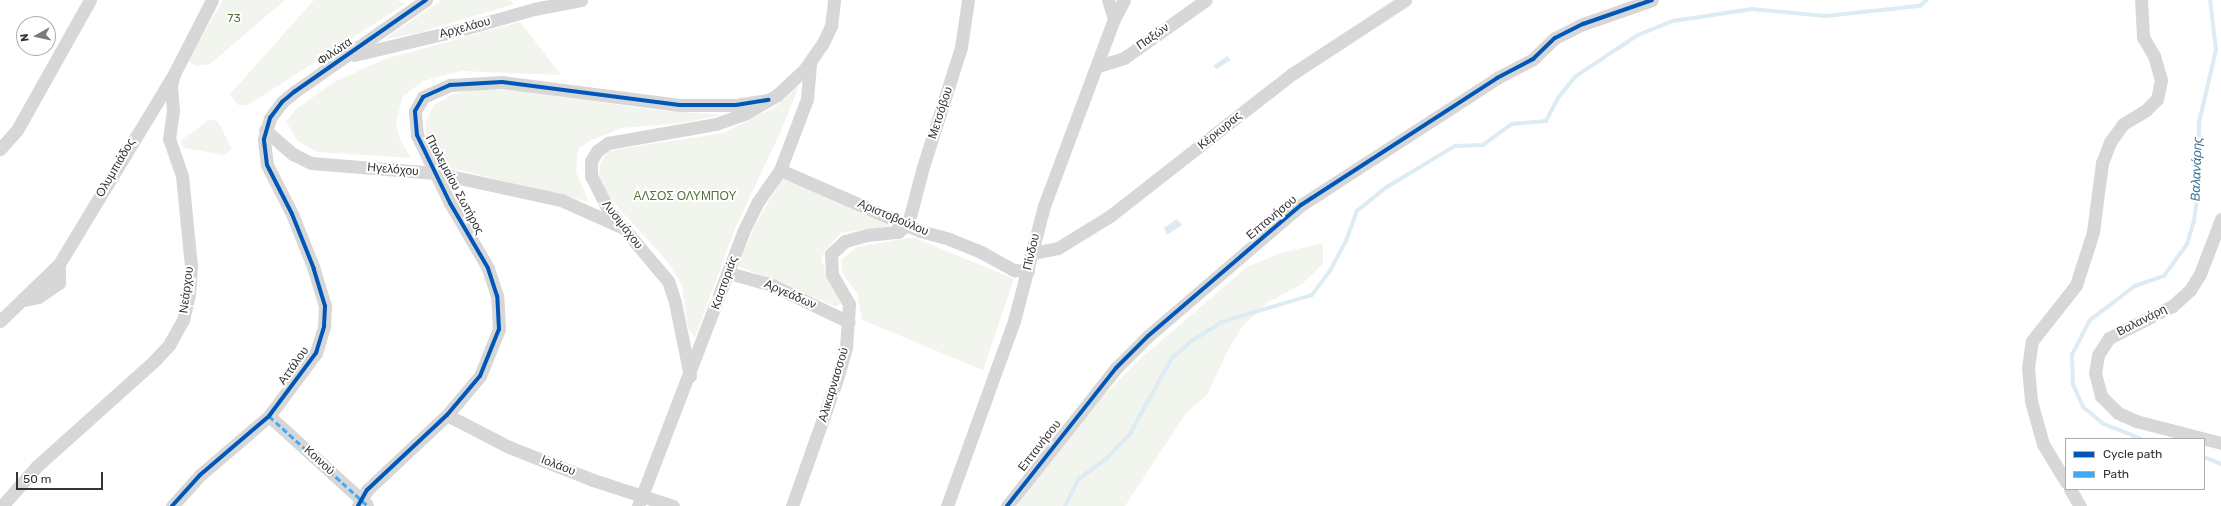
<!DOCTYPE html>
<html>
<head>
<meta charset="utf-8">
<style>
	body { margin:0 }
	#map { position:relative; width:2221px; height:506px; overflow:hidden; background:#fff; font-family:Rubik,sans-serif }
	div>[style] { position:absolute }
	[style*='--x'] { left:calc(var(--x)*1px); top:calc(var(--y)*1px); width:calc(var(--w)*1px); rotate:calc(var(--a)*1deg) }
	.green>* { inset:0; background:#f1f5ed }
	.water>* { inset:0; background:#ddebf3 }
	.stream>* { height:3.5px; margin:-1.75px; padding:0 1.75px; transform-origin:1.75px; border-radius:1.75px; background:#ddebf3 }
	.minor>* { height:13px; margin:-6.5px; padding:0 6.5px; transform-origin:6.5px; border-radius:6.5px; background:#d7d7d7 }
	.quiet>* { height:3px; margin-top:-1.5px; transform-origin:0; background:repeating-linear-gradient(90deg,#3fa9f5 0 6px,transparent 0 9px) }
	.cycleway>* { height:4px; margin:-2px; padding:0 2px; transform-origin:2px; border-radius:2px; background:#0057b8 }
	span { translate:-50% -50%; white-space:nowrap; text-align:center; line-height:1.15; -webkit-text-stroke:4px #fff; paint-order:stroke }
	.park-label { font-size:12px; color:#56703f }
	.street-label { font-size:12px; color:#333 }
	.water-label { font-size:13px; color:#3f7597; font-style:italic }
	.legend { position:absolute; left:2065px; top:438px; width:140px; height:52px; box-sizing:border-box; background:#fff; border:1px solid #adadad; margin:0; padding:5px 7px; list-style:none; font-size:12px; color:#333 }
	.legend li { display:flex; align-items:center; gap:8px; height:20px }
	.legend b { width:20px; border:1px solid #adadad }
	.north { position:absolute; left:16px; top:16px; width:40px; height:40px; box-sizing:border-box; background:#fff; border:1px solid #adadad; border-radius:50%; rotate:262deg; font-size:11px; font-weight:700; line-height:16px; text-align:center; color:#333 }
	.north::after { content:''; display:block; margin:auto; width:14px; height:18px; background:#7a7a7a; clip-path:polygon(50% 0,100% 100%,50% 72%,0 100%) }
	.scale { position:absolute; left:16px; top:472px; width:87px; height:18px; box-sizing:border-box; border:2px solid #333; border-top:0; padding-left:5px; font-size:12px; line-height:14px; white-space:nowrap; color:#333; -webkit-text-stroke:3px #fff; paint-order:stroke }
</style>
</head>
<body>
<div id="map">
	<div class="green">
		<i style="clip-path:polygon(223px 0,285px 0,210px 64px,196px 66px,189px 62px,192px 53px)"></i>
		<i style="clip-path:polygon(314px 0,397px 0,405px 4px,248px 105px,238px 105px,230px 94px)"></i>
		<i style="clip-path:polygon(442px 0,510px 0,514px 4px,418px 33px,385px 39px)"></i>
		<i style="clip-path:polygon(520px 22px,561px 75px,461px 71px,423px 81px,403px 96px,396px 123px,400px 140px,411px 158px,317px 152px,298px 141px,286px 122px,295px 110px,334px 82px,385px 59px)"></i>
		<i style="clip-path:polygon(799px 85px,781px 131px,736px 226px,695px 337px,688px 329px,682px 285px,667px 261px,608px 196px,599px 176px,600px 164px,608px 152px,625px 148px,723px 133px,775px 107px)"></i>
		<i style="clip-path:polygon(472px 89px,514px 90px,654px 110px,722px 115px,681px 123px,622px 128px,589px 141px,578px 149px,576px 172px,589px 202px,443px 166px,434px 156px,426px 141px,426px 121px,434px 105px,452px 95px)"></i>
		<i style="clip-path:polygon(210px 119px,218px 122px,232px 149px,224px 155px,184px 148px,180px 141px)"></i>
		<i style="clip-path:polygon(782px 179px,887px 222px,889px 226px,841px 233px,828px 247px,821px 258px,830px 285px,842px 300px,839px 305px,835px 306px,738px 266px,756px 223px)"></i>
		<i style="clip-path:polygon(913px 237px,1014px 279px,983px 370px,862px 320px,857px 293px,842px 273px,841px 260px,857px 247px)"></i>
		<i style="clip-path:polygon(1323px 243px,1323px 264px,1302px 284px,1267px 303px,1242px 327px,1227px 352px,1207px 395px,1186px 413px,1125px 506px,1017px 506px,1094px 405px,1140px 359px,1247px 267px,1280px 253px)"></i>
	</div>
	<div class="water">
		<i style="clip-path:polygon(1227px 56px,1231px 60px,1217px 69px,1213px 66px)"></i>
		<i style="clip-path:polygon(1177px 219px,1182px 225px,1167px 235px,1164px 228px)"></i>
	</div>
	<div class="stream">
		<i style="--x:2141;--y:439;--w:41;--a:-158.5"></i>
		<i style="--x:2103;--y:424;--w:26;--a:-140"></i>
		<i style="--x:2083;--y:407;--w:24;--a:-114"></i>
		<i style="--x:2073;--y:385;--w:30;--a:-92"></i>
		<i style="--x:2072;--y:355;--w:38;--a:-63"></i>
		<i style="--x:2089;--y:321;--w:58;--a:-37.3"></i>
		<i style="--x:2135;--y:286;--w:31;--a:-19"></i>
		<i style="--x:2164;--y:276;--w:39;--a:-54"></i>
		<i style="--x:2187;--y:244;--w:24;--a:-73"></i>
		<i style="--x:2194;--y:221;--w:34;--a:-82"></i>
		<i style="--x:2199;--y:187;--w:64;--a:-90"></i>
		<i style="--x:2199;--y:123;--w:75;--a:-76.9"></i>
		<i style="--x:2216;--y:50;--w:50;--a:-96.8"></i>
		<i style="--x:2204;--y:457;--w:18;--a:22"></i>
		<i style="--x:1065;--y:506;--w:29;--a:-63"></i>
		<i style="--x:1078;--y:480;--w:38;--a:-37"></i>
		<i style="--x:1108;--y:457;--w:32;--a:-46"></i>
		<i style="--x:1130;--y:434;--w:87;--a:-61.1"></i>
		<i style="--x:1172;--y:358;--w:28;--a:-41"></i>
		<i style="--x:1193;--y:340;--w:34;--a:-32"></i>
		<i style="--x:1222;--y:322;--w:94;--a:-16.7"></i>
		<i style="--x:1312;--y:295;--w:30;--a:-53"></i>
		<i style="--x:1330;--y:271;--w:34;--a:-62"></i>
		<i style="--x:1346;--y:241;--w:32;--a:-70"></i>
		<i style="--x:1357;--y:211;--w:38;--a:-39"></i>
		<i style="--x:1387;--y:187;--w:79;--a:-31.1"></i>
		<i style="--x:1455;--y:146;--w:28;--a:-2"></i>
		<i style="--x:1483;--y:145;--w:36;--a:-36"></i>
		<i style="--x:1512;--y:124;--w:34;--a:-5"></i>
		<i style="--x:1546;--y:121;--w:26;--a:-62"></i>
		<i style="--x:1558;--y:98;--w:27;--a:-51"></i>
		<i style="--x:1575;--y:77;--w:76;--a:-33.7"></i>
		<i style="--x:1638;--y:35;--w:38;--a:-22"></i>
		<i style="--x:1673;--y:21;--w:80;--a:-8.6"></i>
		<i style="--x:1752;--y:9;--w:74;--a:5.4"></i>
		<i style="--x:1826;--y:16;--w:95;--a:-6.1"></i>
		<i style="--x:1920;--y:6;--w:9;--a:-41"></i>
	</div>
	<div class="minor">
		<i style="--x:1108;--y:0;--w:20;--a:72"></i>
		<i style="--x:354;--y:55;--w:116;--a:-13.4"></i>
		<i style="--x:467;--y:28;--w:70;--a:-15.8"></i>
		<i style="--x:534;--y:9;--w:48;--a:-10.8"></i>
		<i style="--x:1098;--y:66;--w:27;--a:-17"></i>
		<i style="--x:1124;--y:58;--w:100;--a:-35.3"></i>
		<i style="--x:265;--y:130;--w:37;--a:41"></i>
		<i style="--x:293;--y:154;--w:20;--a:27"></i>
		<i style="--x:311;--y:163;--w:125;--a:4.6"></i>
		<i style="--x:436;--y:173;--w:128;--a:12.2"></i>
		<i style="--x:561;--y:200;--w:64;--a:24.1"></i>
		<i style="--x:0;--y:149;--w:25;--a:-48"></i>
		<i style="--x:17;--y:130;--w:149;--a:-60.7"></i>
		<i style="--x:780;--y:170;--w:153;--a:23.5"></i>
		<i style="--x:920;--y:231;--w:30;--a:15"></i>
		<i style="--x:949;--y:239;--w:35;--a:22"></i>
		<i style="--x:981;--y:252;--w:38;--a:29"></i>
		<i style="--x:1014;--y:270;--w:14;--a:4"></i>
		<i style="--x:2221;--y:219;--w:59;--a:110.9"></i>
		<i style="--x:2200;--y:274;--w:19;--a:122"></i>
		<i style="--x:2190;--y:290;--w:24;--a:138"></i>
		<i style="--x:2172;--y:306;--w:71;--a:153.1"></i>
		<i style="--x:2109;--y:338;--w:20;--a:123"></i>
		<i style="--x:2098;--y:355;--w:18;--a:99"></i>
		<i style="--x:2095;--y:373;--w:24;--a:75"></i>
		<i style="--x:2101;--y:396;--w:24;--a:45"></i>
		<i style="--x:2118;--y:413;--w:20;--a:24"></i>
		<i style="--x:2136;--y:421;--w:88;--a:14.5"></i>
		<i style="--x:1032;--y:253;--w:26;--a:-11"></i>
		<i style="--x:1058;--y:248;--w:61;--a:-31.6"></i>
		<i style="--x:1110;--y:216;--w:231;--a:-38"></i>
		<i style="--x:1292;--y:74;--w:135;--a:-33.2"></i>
		<i style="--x:729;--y:273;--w:45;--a:15.6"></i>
		<i style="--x:772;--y:285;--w:85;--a:25.7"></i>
		<i style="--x:24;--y:300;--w:14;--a:-12"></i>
		<i style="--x:38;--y:297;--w:25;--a:-34"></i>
		<i style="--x:59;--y:283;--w:19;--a:-90"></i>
		<i style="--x:0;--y:321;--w:82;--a:-44"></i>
		<i style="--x:59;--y:264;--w:222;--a:-58.8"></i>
		<i style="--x:174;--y:74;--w:83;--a:-62.8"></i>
		<i style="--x:690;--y:376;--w:76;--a:-101.5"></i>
		<i style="--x:675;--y:302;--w:22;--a:-108"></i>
		<i style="--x:668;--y:281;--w:92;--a:-130.1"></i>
		<i style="--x:609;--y:211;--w:39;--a:-117"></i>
		<i style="--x:591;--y:176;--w:15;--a:-90"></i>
		<i style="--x:591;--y:161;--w:12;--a:-59"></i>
		<i style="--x:597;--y:151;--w:14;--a:-36"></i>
		<i style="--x:608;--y:143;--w:110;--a:-10"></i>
		<i style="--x:716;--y:124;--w:32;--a:-20"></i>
		<i style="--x:746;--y:113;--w:36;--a:-30"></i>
		<i style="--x:777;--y:95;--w:37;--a:-43"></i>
		<i style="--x:804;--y:70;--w:33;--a:-55"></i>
		<i style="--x:823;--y:43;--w:19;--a:-65"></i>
		<i style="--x:831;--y:26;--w:26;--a:-83"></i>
		<i style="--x:447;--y:415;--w:70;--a:27.3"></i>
		<i style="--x:509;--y:447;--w:90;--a:21.4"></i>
		<i style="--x:593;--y:480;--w:84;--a:18"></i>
		<i style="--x:269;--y:416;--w:132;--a:42.2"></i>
		<i style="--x:2066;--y:482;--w:44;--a:-121.2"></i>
		<i style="--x:2043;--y:444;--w:45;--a:-105.6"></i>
		<i style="--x:2031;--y:401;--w:33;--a:-95"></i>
		<i style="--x:2028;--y:368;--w:27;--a:-82"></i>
		<i style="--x:2032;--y:341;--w:71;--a:-51.8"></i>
		<i style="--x:2076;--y:285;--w:56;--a:-72.2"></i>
		<i style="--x:2093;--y:232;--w:70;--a:-82.6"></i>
		<i style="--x:2102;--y:163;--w:22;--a:-69"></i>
		<i style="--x:2110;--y:142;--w:22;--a:-54"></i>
		<i style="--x:2123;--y:124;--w:27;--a:-31"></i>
		<i style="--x:2146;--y:110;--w:16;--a:-45"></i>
		<i style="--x:2157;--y:99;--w:19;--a:-78"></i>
		<i style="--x:2161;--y:80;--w:25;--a:-106"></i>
		<i style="--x:2154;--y:56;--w:22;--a:-120"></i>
		<i style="--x:2143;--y:37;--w:37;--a:-93"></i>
		<i style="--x:2070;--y:489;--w:20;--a:60"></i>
		<i style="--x:2;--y:506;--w:53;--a:-48.8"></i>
		<i style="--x:37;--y:466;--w:159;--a:-41.9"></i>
		<i style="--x:155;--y:360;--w:21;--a:-47"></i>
		<i style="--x:169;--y:345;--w:29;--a:-61"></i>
		<i style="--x:183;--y:320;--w:26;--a:-77"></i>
		<i style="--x:189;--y:295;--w:29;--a:-86"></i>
		<i style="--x:191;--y:266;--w:90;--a:-95.7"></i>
		<i style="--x:182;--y:176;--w:39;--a:-109"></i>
		<i style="--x:169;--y:139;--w:29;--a:-82"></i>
		<i style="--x:173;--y:110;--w:24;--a:-95"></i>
		<i style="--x:171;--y:86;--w:12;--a:-76"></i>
		<i style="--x:172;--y:506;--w:42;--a:-47.9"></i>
		<i style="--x:200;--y:475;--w:91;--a:-40.5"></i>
		<i style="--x:269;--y:416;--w:79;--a:-53.3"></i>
		<i style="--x:316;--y:353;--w:28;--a:-73"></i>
		<i style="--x:324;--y:326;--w:20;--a:-87"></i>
		<i style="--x:325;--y:306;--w:39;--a:-107"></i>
		<i style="--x:314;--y:269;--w:59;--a:-111.8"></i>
		<i style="--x:292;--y:214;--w:55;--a:-117"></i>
		<i style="--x:267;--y:165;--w:26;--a:-97"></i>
		<i style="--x:264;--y:139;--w:22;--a:-74"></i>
		<i style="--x:270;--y:118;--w:20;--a:-53"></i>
		<i style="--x:282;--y:102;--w:16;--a:-40"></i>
		<i style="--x:294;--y:92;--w:161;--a:-34.9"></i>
		<i style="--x:358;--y:506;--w:18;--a:-61"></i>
		<i style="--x:367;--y:490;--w:110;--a:-43.2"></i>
		<i style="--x:447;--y:415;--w:51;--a:-49.8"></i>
		<i style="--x:480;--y:376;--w:51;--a:-68"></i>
		<i style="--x:499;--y:329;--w:33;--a:-93"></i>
		<i style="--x:497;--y:296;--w:29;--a:-108"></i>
		<i style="--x:488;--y:268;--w:75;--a:-120.3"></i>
		<i style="--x:450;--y:203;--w:76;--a:-115.9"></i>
		<i style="--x:417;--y:135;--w:24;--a:-95"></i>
		<i style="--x:415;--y:111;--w:16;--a:-60"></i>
		<i style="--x:423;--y:97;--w:30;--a:-24"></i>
		<i style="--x:450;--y:85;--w:52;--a:-3.3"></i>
		<i style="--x:502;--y:82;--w:179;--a:7.4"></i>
		<i style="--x:680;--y:105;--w:56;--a:0"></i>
		<i style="--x:736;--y:105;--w:33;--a:-9"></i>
		<i style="--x:638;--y:506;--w:293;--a:-69"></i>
		<i style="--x:743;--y:232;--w:32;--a:-64"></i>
		<i style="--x:757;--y:203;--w:40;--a:-55.1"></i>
		<i style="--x:780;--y:170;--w:76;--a:-69.2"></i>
		<i style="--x:807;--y:99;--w:37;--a:-85"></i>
		<i style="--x:792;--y:506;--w:135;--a:-70.5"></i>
		<i style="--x:837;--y:379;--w:32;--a:-74"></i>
		<i style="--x:846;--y:348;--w:44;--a:-86.1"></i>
		<i style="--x:849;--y:304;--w:34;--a:-120"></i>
		<i style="--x:832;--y:274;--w:20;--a:-93"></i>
		<i style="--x:831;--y:254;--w:19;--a:-43"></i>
		<i style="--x:845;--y:241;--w:23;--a:-15"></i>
		<i style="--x:867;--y:235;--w:31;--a:-6"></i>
		<i style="--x:898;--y:232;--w:13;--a:-39"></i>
		<i style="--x:908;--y:224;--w:59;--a:-75.3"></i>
		<i style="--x:923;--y:167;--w:126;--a:-72.4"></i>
		<i style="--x:961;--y:47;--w:48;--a:-81.5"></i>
		<i style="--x:947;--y:506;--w:197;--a:-70.1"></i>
		<i style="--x:1014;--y:321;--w:119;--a:-75.4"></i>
		<i style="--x:1044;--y:206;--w:200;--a:-69.5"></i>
		<i style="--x:1114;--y:19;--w:21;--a:-62"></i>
		<i style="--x:1007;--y:506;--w:176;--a:-51.7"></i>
		<i style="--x:1116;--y:368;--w:45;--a:-45"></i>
		<i style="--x:1148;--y:336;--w:201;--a:-40.6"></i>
		<i style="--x:1301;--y:205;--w:234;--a:-32.9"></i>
		<i style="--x:1497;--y:78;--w:41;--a:-27.8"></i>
		<i style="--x:1533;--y:59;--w:30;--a:-44"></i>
		<i style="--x:1555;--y:38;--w:31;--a:-27"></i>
		<i style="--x:1583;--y:24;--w:73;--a:-19.2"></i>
	</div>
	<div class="quiet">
		<i style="--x:269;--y:416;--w:134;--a:42.3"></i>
	</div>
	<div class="cycleway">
		<i style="--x:172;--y:506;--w:42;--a:-47.9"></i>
		<i style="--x:200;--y:475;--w:91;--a:-40.5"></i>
		<i style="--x:269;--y:416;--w:79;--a:-53.3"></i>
		<i style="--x:316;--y:353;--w:28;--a:-73"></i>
		<i style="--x:324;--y:326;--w:20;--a:-87"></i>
		<i style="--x:325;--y:306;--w:39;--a:-107"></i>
		<i style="--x:314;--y:269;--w:59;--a:-111.8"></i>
		<i style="--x:292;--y:214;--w:55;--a:-117"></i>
		<i style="--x:267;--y:165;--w:26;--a:-97"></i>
		<i style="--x:264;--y:139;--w:22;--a:-74"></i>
		<i style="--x:270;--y:118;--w:20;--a:-53"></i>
		<i style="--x:282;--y:102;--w:16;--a:-40"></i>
		<i style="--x:294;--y:92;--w:161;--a:-34.9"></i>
		<i style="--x:358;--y:506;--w:18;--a:-61"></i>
		<i style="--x:367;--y:490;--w:110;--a:-43.2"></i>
		<i style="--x:447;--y:415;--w:51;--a:-49.8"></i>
		<i style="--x:480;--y:376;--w:51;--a:-68"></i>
		<i style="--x:499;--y:329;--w:33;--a:-93"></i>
		<i style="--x:497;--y:296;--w:29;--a:-108"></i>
		<i style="--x:488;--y:268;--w:75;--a:-120.3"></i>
		<i style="--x:450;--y:203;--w:76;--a:-115.9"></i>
		<i style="--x:417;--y:135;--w:24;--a:-95"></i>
		<i style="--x:415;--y:111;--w:16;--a:-60"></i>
		<i style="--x:423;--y:97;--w:30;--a:-24"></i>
		<i style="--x:450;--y:85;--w:52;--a:-3.3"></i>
		<i style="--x:502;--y:82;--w:179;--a:7.4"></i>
		<i style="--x:680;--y:105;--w:56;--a:0"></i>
		<i style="--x:736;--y:105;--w:33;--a:-9"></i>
		<i style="--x:1007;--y:506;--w:176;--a:-51.7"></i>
		<i style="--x:1116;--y:368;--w:45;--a:-45"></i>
		<i style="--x:1148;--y:336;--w:201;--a:-40.6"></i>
		<i style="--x:1301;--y:205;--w:234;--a:-32.9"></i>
		<i style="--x:1497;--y:78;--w:41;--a:-27.8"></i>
		<i style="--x:1533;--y:59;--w:30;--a:-44"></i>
		<i style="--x:1555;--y:38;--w:31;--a:-27"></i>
		<i style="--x:1583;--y:24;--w:73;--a:-19.2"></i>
	</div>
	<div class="park-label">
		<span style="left:234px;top:19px">73</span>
		<span style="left:685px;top:197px">ΑΛΣΟΣ ΟΛΥΜΠΟΥ</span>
	</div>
	<div class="street-label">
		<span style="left:465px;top:28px;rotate:-15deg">Αρχελάου</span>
		<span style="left:1153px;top:37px;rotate:-35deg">Παξών</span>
		<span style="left:335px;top:52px;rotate:-34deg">Φιλώτα</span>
		<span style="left:941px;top:113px;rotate:-72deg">Μετσόβου</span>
		<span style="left:1220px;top:131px;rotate:-39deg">Κέρκυρας</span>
		<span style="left:116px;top:168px;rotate:-60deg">Ολυμπιάδος</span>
		<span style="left:393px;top:170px;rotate:5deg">Ηγελόχου</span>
		<span style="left:454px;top:185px;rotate:62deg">Πτολεμαίου Σωτήρος</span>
		<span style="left:893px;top:218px;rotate:23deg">Αριστοβούλου</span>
		<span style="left:1272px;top:218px;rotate:-40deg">Επτανήσου</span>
		<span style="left:622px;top:225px;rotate:52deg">Λυσιμάχου</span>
		<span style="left:1032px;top:252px;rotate:-77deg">Πίνδου</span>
		<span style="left:725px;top:283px;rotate:-70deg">Καστοριάς</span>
		<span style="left:187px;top:290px;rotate:-83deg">Νεάρχου</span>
		<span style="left:790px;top:295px;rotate:24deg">Αργεάδων</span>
		<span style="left:2142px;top:321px;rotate:-27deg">Βαλανάρη</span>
		<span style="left:294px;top:366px;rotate:-55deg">Αττάλου</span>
		<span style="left:834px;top:385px;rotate:-73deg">Αλικαρνασσού</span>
		<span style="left:1040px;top:446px;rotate:-52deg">Επτανήσου</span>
		<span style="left:319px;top:461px;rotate:42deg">Κοινού</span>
		<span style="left:558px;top:466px;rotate:21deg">Ιολάου</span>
	</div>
	<div class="water-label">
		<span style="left:2197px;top:169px;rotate:-88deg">Βαλανάρης</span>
	</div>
	<ul class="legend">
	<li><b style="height:5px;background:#0057b8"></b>Cycle path</li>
	<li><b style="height:5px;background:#3fa9f5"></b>Path</li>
	</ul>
	<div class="north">N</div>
	<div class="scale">50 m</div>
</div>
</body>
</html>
